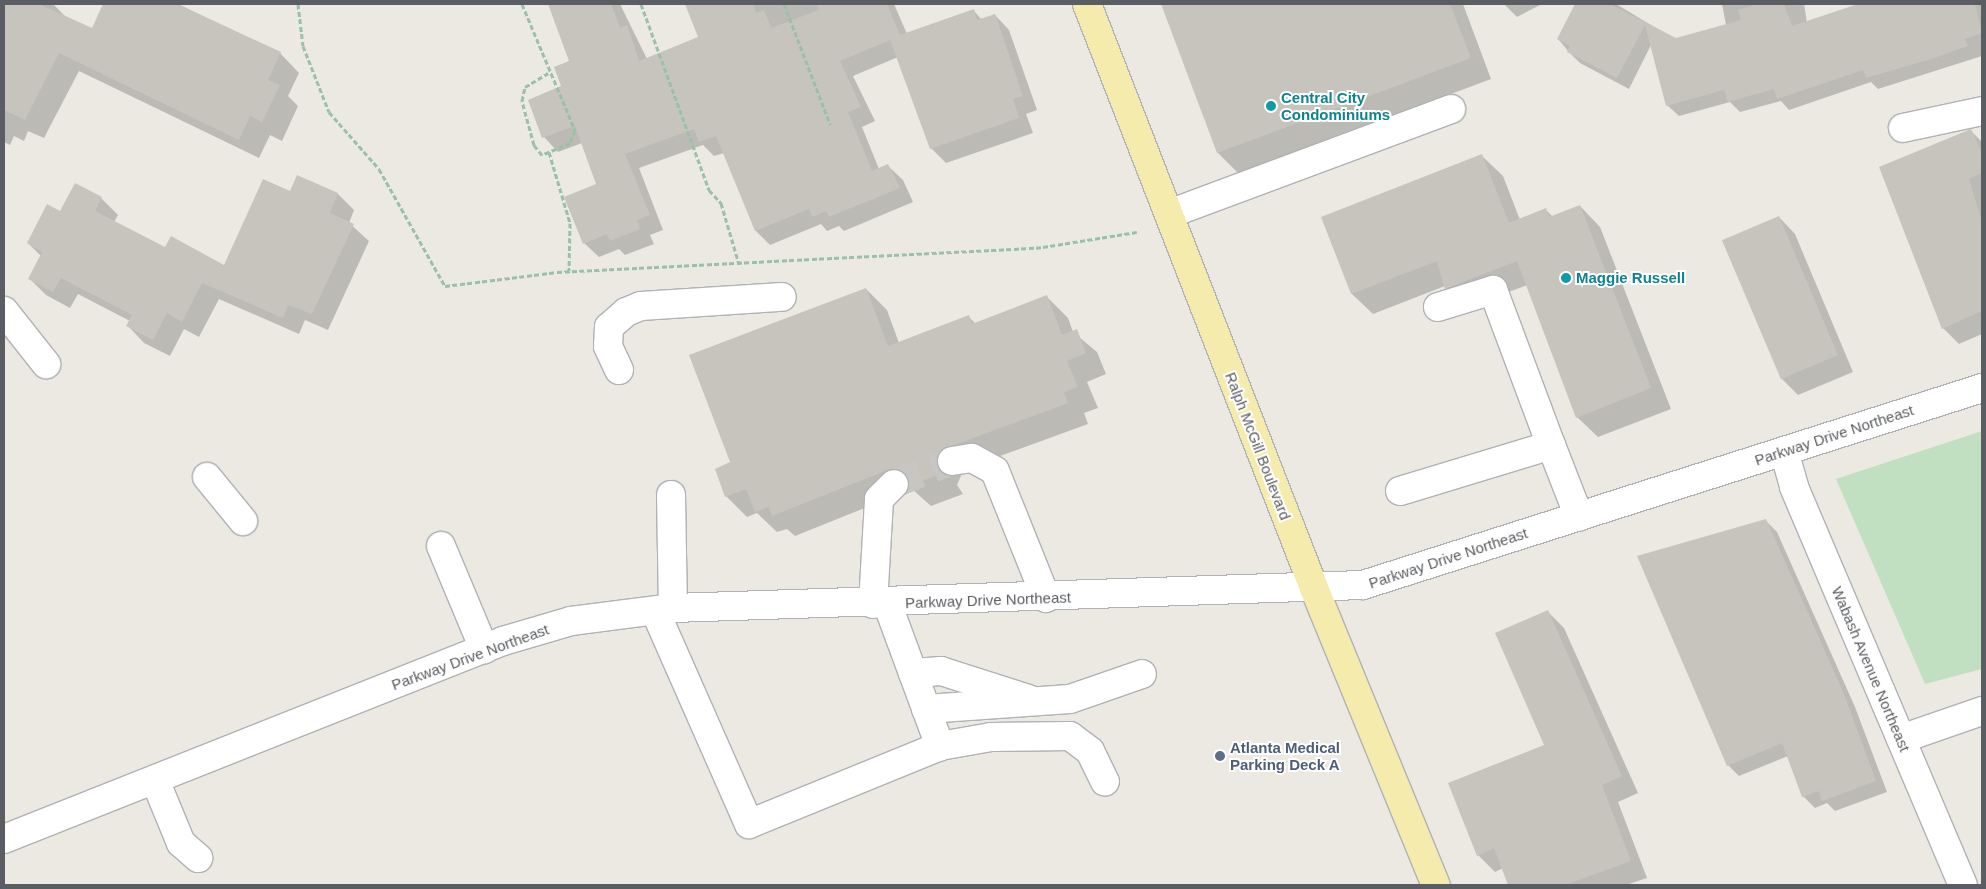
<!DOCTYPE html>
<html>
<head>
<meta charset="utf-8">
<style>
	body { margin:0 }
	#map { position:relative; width:1986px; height:889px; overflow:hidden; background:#ebe9e2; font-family:Helvetica,sans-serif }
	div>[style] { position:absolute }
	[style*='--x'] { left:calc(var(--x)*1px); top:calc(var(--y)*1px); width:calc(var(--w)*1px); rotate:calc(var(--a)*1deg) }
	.green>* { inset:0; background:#c1e0c1 }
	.shadow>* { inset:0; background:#0003 }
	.building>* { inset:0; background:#c7c4be; transform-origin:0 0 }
	.minor-tunnel>* { height:28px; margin-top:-14px; transform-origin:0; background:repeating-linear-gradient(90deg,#c7c6c2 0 28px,transparent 0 42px) }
	.path>* { height:3px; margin-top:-1.5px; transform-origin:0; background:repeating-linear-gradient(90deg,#9ac1a6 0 5px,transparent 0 7.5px) }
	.roads { filter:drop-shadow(1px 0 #afb2b6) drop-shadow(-1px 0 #afb2b6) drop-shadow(0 1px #afb2b6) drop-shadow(0 -1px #afb2b6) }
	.minor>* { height:28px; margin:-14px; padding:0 14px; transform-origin:14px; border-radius:14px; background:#fff }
	.major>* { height:28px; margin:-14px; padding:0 14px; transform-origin:14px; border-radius:14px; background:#f5ebad }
	.dots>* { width:14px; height:14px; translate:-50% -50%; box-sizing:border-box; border:2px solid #fff; border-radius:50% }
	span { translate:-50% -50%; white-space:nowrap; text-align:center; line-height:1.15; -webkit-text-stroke:4px #fff; paint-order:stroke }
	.culture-label { font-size:15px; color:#0d838f; font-weight:700 }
	.left { translate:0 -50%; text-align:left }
	.street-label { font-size:15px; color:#5a5d61 }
	.service-label { font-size:15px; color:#4e5e75; font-weight:700 }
	.frame { position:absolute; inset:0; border:5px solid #5a5d61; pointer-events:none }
</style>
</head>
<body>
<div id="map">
	<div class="green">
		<i style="clip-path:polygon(1982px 431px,1982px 669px,1925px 684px,1836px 479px)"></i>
	</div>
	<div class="shadow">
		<i style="clip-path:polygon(4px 4px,53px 4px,67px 18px,92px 30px,105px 4px,178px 4px,280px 53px,299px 73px,288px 96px,298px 106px,282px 141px,270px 135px,259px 158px,79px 71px,44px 138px,28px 131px,24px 141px,14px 136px,10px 145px,4px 142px)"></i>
		<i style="clip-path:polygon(549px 4px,620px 4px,647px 59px,699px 37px,686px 4px,894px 4px,907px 34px,974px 11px,982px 20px,995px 15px,1009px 30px,1037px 110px,1026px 114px,1033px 133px,946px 163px,931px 148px,898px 57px,853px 76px,875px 121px,862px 127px,879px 169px,888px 166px,903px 180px,913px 202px,844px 231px,839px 226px,827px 231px,821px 224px,770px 245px,756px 231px,724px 153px,714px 156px,703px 145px,639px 168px,663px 230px,650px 235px,654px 244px,625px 255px,619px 249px,599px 257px,584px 243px,598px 185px,582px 143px,558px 152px,544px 137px,570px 62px)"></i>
		<i style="clip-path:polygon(1163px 4px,1463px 4px,1491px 79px,1239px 174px,1218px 153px)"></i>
		<i style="clip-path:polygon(1504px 4px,1542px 4px,1517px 17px)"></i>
		<i style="clip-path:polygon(1577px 4px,1616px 4px,1676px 40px,1726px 25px,1722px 4px,1804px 4px,1807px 23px,1867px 4px,1982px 4px,1982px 56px,1878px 89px,1871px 82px,1789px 110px,1781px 101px,1740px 112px,1730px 102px,1679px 116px,1667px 105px,1651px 45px,1629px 89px,1580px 63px,1569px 52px,1558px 39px)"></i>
		<i style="clip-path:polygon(1971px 131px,1982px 142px,1982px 334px,1959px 344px,1943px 328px)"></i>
		<i style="clip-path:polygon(1482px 156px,1503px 176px,1520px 220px,1546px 210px,1553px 217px,1580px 206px,1600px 227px,1671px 409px,1598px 437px,1577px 417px,1527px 285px,1466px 308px,1445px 286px,1373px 314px,1352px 294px,1322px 218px)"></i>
		<i style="clip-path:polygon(298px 177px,338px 194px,354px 210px,349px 223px,369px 241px,328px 330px,305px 320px,299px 334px,219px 299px,199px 337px,184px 329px,170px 356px,144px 343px,128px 326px,130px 321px,78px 294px,70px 308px,46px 295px,30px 279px,41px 256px,28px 243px,61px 213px,101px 198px,118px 215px,114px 222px,165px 249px,225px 266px,291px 193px)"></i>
		<i style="clip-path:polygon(1779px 217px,1795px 234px,1853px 372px,1798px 395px,1781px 378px)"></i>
		<i style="clip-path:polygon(866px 289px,887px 310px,899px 343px,969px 317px,976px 324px,1047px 297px,1068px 318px,1073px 332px,1097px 352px,1106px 374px,1087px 382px,1098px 408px,1084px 413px,1088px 424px,964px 469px,957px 485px,963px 494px,931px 506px,912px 489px,795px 536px,787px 529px,777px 532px,757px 513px,747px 517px,726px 496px,732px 463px)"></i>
		<i style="clip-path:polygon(1765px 520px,1777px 532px,1855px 707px,1887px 792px,1835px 811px,1827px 803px,1815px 808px,1803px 796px,1788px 756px,1739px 776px,1728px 765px)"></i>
		<i style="clip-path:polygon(1547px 611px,1564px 628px,1638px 793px,1618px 802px,1647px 878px,1626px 885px,1509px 885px,1503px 868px,1495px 872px,1478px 855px,1450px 783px,1546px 745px)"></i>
	</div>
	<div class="building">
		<i style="clip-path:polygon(4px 4px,39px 4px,92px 28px,103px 4px,177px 4px,281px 52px,268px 80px,280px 85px,262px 122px,250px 116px,239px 140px,59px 53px,25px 120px,4px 110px)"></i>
		<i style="clip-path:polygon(548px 4px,611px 4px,620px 28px,627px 25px,639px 61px,698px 37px,685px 4px,753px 4px,756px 13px,764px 10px,771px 28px,819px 10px,817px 4px,887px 4px,900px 35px,974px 9px,977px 20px,995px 14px,1023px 96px,1013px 99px,1019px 118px,930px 149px,890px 40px,840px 61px,861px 107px,848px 112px,872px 171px,888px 164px,900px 188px,829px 217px,826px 211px,812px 217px,809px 209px,755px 231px,716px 136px,699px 142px,694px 129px,625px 154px,650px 215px,637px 220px,640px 229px,610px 241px,607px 234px,583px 244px,564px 197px,596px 184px,575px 126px,542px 138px,528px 100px,561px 86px,554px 67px,569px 61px)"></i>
		<i style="clip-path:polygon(1161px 4px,1450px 4px,1471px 58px,1217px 153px)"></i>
		<i style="clip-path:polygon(1575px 4px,1610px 4px,1676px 38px,1741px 20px,1738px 10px,1758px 4px,1784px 4px,1792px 26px,1858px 4px,1975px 4px,1982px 33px,1965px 39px,1968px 46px,1931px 59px,1866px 78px,1863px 70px,1777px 99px,1774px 89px,1728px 102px,1724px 90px,1666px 106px,1645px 25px,1617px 78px,1567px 52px,1570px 46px,1557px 39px)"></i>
		<i style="clip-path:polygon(1971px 129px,1982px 153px,1982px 173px,1969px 179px,1982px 222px,1982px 311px,1942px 329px,1879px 167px)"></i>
		<i style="clip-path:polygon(1482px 154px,1509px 223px,1546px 208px,1549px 217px,1580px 205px,1651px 388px,1576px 418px,1517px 261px,1445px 289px,1437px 261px,1351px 294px,1321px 217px)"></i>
		<i style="clip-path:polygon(297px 175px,338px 193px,330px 213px,354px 224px,312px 314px,288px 305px,283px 318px,202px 283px,182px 322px,167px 313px,153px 340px,126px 326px,132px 315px,61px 278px,53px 292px,28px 279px,42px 252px,27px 243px,47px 204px,60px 211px,75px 183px,102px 197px,95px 211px,165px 247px,171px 236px,224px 265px,263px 179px,290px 191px)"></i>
		<i style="left:1779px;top:216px;width:151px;height:62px;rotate:67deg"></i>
		<i style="clip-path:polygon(866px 288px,888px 346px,969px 315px,972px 324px,1047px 295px,1062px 335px,1077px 329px,1086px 353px,1067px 361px,1078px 387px,1064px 392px,1068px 403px,943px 449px,937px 463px,943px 473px,909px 486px,905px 473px,890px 469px,772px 516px,769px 507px,755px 512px,746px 489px,725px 497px,715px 469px,730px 462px,689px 355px)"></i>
		<i style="clip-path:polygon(1766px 519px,1844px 694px,1876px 781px,1822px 801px,1819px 791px,1802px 797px,1782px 743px,1727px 766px,1637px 556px)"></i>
		<i style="clip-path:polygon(1548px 610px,1622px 776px,1602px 785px,1631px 861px,1565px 885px,1508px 885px,1494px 848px,1477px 856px,1448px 783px,1544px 745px,1495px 633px)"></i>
	</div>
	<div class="minor-tunnel">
		<i style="--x:894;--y:484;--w:62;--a:-21.6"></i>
	</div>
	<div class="path">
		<i style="--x:298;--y:4;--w:42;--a:83.2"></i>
		<i style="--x:303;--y:46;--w:71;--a:68.5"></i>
		<i style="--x:329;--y:112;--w:76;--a:48.7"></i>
		<i style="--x:379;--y:169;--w:134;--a:60.6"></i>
		<i style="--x:445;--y:286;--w:113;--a:-7.1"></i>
		<i style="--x:557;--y:272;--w:487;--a:-2.9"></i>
		<i style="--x:1043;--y:247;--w:95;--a:-9.1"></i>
		<i style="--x:522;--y:4;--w:137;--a:67.2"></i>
		<i style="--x:575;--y:130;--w:14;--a:111"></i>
		<i style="--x:570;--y:143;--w:30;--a:157"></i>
		<i style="--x:542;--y:155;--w:13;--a:-129"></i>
		<i style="--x:534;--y:145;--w:46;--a:-105.3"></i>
		<i style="--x:522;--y:101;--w:14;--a:-78"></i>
		<i style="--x:525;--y:87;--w:27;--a:-31"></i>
		<i style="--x:641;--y:4;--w:198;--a:69.9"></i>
		<i style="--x:709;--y:190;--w:18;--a:47"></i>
		<i style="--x:721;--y:203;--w:64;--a:73.6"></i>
		<i style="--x:784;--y:4;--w:129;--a:69"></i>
		<i style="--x:549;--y:152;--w:74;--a:73.5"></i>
		<i style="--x:570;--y:223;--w:48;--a:91.2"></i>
	</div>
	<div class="roads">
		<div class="minor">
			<i style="--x:1903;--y:128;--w:81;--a:-12.1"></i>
			<i style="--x:1169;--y:214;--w:301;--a:-20.4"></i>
			<i style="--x:1438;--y:307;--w:58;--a:-17.2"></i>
			<i style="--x:1493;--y:290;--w:165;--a:69.5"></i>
			<i style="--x:4;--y:311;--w:68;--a:51.6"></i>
			<i style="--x:619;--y:370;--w:26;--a:-115"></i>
			<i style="--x:608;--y:346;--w:19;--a:-87"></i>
			<i style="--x:609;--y:327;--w:23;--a:-41"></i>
			<i style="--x:626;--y:312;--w:16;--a:-22"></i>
			<i style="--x:641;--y:306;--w:141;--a:-3.7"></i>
			<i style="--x:1784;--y:451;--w:37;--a:74"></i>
			<i style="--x:1794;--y:487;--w:432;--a:67"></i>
			<i style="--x:952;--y:461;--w:20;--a:-9"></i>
			<i style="--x:972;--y:458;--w:26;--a:29"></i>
			<i style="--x:995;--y:471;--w:137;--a:68.1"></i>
			<i style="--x:207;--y:477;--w:57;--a:50.7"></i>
			<i style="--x:1400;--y:491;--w:158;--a:-16.9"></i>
			<i style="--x:1551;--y:445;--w:77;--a:68.7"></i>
			<i style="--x:671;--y:495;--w:113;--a:89"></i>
			<i style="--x:441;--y:546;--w:112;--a:67.3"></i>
			<i style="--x:887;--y:603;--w:153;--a:69.7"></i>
			<i style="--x:873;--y:604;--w:105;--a:-86.7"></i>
			<i style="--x:879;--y:499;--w:21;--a:-45"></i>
			<i style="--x:655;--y:611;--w:233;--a:66.2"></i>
			<i style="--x:749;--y:824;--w:206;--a:-22.2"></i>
			<i style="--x:940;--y:746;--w:52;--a:-10"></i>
			<i style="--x:991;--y:737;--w:79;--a:-0.7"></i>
			<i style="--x:1070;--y:736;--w:25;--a:37"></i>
			<i style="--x:1090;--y:751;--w:34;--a:64"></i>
			<i style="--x:913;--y:673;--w:28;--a:-4"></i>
			<i style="--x:941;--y:671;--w:92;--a:17.7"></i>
			<i style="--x:926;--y:709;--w:144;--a:-4"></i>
			<i style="--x:1070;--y:699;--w:76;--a:-19.1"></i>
			<i style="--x:1901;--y:739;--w:86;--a:-19.1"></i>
			<i style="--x:155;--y:780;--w:68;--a:67.6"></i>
			<i style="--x:181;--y:843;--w:23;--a:41"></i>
			<i style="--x:4;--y:839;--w:537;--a:-21.64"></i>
			<i style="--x:503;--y:641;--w:71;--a:-16.4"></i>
			<i style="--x:571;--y:621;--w:103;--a:-7.3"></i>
			<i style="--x:673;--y:608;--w:690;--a:-1.91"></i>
			<i style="--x:1363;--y:585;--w:650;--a:-17.65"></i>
		</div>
		<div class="major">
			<i style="--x:1087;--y:4;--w:627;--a:68.76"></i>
			<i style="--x:1314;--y:588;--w:321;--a:67.7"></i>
		</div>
	</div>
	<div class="dots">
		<i style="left:1271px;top:106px;background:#0f9aa8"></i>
		<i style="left:1566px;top:278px;background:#0f9aa8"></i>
		<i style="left:1220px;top:756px;background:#5c6f8a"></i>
	</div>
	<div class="culture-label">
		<span class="left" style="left:1281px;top:106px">Central City<br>Condominiums</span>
		<span class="left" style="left:1576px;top:278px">Maggie Russell</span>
	</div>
	<div class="street-label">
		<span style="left:1834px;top:435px;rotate:-18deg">Parkway Drive Northeast</span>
		<span style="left:1258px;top:446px;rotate:69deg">Ralph McGill Boulevard</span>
		<span style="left:1448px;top:558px;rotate:-18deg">Parkway Drive Northeast</span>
		<span style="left:988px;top:600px;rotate:-2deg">Parkway Drive Northeast</span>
		<span style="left:470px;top:657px;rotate:-20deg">Parkway Drive Northeast</span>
		<span style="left:1871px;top:669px;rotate:67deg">Wabash Avenue Northeast</span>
	</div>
	<div class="service-label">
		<span class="left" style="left:1230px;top:756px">Atlanta Medical<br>Parking Deck A</span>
	</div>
	<div class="frame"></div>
</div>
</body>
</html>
